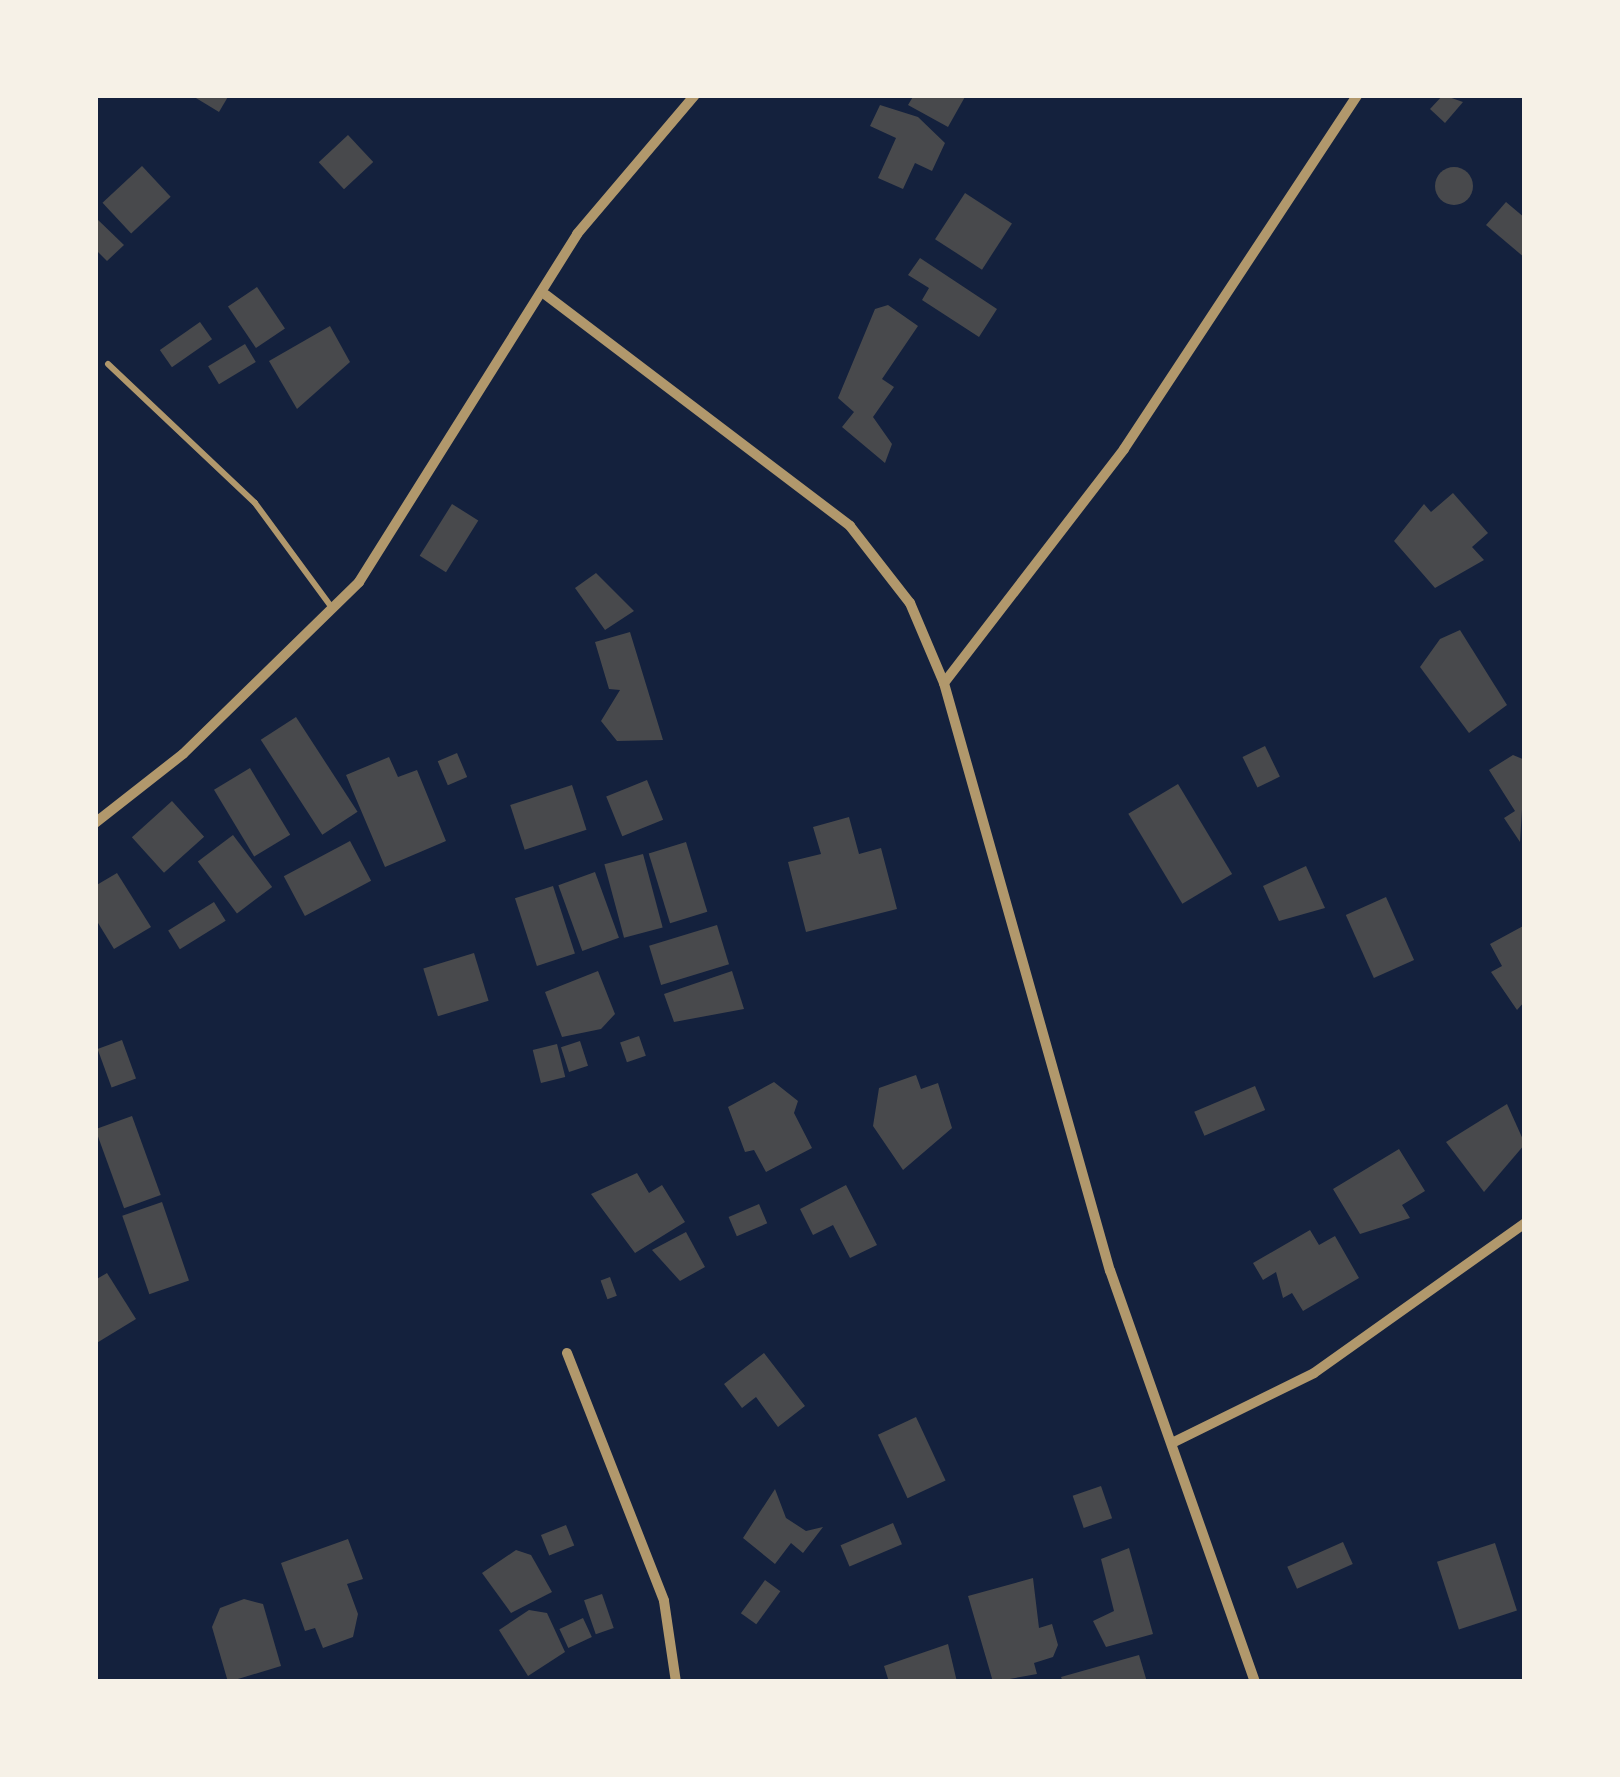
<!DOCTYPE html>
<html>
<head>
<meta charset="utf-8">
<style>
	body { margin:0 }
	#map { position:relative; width:1620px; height:1777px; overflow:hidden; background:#14213d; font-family:"Exo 2",sans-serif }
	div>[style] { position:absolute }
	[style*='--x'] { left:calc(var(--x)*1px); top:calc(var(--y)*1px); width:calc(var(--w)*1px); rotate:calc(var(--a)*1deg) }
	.building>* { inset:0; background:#48494c; transform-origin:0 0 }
	.round { border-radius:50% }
	.service>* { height:6px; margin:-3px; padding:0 3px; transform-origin:3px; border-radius:3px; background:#b1986c }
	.minor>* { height:10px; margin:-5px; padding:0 5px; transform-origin:5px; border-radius:5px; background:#b1986c }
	span { translate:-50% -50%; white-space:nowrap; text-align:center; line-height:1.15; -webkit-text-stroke:8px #f6f1e7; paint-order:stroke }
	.frame { position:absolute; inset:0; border:98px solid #f6f1e7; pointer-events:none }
</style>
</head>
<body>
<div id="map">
	<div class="building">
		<i style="clip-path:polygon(191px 95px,229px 95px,219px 112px)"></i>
		<i style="clip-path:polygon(914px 95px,966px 95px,948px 127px,908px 105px)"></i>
		<i style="clip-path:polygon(1443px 95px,1463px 102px,1445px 123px,1430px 109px)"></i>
		<i style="clip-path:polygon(880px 105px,918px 117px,945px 143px,932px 171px,915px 163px,903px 189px,878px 178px,896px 138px,870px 126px)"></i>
		<i style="left:348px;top:135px;width:37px;height:40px;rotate:47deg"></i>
		<i style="left:142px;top:166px;width:42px;height:54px;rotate:47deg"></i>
		<i class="round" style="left:1435px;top:167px;width:38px;height:38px"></i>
		<i style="left:965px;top:193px;width:56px;height:55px;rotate:33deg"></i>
		<i style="clip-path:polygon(1506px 202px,1525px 218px,1525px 258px,1486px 225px)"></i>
		<i style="clip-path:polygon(95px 217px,124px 245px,107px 261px,95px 249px)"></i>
		<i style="clip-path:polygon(920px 258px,997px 309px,979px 337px,922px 300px,929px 288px,908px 275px)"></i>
		<i style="left:257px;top:287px;width:50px;height:35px;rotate:56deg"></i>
		<i style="clip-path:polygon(888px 305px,918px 326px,882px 379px,894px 387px,873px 417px,892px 444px,885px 463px,842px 427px,854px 412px,838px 398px,875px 309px)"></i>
		<i style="left:200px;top:322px;width:21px;height:49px;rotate:55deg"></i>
		<i style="clip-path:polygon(330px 326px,350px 362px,297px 409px,269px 361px)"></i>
		<i style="left:245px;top:344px;width:21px;height:43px;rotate:59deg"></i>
		<i style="clip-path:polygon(1453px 493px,1488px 533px,1472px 547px,1484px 560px,1435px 588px,1394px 541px,1424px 504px,1431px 512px)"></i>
		<i style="left:452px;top:504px;width:31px;height:61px;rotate:32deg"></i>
		<i style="clip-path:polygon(596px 573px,634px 611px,605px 630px,575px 588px)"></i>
		<i style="clip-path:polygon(1460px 630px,1507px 705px,1469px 733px,1420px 667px,1440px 639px)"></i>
		<i style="clip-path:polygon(630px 632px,663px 740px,617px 741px,601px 721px,620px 690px,609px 689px,595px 642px)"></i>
		<i style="left:296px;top:717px;width:113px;height:42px;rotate:57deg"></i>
		<i style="left:1265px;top:746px;width:34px;height:25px;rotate:64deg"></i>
		<i style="left:457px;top:753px;width:26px;height:21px;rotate:67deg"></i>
		<i style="clip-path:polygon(1513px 755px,1525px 760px,1520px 842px,1504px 818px,1515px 811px,1489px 770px)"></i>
		<i style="clip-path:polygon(389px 757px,398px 777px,417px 770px,446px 841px,385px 867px,346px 775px)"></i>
		<i style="left:250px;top:768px;width:78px;height:42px;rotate:59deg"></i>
		<i style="left:647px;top:780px;width:43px;height:44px;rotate:68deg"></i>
		<i style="left:1178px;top:784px;width:105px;height:58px;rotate:59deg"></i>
		<i style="left:572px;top:785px;width:47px;height:65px;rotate:72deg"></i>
		<i style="left:172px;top:801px;width:48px;height:54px;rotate:48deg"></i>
		<i style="clip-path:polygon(849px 817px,859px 854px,881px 848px,897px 909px,806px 932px,788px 862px,821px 854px,813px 827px)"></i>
		<i style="left:233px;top:835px;width:65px;height:44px;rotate:53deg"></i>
		<i style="left:350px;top:841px;width:45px;height:75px;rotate:62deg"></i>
		<i style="left:686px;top:842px;width:73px;height:39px;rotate:73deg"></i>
		<i style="left:643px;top:854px;width:76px;height:40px;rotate:75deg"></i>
		<i style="clip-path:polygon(1306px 866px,1325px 908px,1279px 921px,1263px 886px)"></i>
		<i style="left:595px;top:872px;width:70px;height:39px;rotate:70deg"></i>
		<i style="clip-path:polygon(117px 873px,151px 927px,114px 949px,95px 918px,95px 886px)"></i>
		<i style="left:553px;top:886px;width:71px;height:40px;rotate:72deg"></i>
		<i style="left:1386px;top:897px;width:69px;height:44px;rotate:66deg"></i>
		<i style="left:214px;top:902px;width:22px;height:54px;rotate:58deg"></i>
		<i style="left:717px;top:925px;width:41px;height:71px;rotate:73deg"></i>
		<i style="clip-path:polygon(1525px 925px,1525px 1001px,1517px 1010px,1491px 972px,1502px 966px,1490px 944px)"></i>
		<i style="left:474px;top:953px;width:50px;height:53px;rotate:73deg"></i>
		<i style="clip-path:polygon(598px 971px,615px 1014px,601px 1029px,562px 1037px,545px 992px)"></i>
		<i style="clip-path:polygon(732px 971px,744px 1009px,674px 1022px,664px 994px)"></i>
		<i style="left:639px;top:1036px;width:21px;height:20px;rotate:71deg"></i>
		<i style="left:122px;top:1040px;width:41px;height:26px;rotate:70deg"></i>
		<i style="left:580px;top:1041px;width:26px;height:20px;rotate:72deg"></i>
		<i style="left:557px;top:1044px;width:34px;height:25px;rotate:76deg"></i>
		<i style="clip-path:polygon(916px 1075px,921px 1089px,938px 1083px,952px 1128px,903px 1170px,873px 1126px,879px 1088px)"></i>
		<i style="clip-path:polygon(774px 1082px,798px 1101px,794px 1113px,812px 1148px,766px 1172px,754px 1150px,745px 1152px,728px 1107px)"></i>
		<i style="left:1255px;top:1086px;width:26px;height:66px;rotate:67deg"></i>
		<i style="clip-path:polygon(1507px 1104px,1525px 1144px,1484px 1192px,1446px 1142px)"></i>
		<i style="left:132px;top:1116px;width:84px;height:39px;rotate:70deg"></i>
		<i style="clip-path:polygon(1399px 1149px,1425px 1191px,1402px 1205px,1410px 1218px,1360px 1234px,1333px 1189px)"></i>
		<i style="clip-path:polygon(637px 1173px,649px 1193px,662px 1185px,685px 1222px,635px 1253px,591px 1194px)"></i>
		<i style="clip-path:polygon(846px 1185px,877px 1245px,850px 1258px,833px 1225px,813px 1235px,800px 1209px)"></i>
		<i style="left:162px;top:1202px;width:83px;height:42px;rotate:71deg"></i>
		<i style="left:759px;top:1204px;width:21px;height:33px;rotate:67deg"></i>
		<i style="clip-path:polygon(1310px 1230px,1319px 1245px,1335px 1236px,1359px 1278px,1303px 1311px,1292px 1293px,1283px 1298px,1276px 1272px,1263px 1280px,1253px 1263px)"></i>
		<i style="clip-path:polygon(686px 1232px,705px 1267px,680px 1281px,652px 1250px)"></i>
		<i style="clip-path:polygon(107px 1273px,136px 1319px,95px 1344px,95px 1280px)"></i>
		<i style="left:610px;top:1277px;width:20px;height:10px;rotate:70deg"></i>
		<i style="clip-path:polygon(764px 1353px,805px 1406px,778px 1427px,756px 1397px,742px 1408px,724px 1384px)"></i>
		<i style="left:916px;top:1417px;width:70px;height:42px;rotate:65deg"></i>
		<i style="left:1101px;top:1486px;width:34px;height:30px;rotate:71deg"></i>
		<i style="clip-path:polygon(775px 1489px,786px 1518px,806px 1531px,823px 1527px,803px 1553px,791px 1543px,775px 1564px,743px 1538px)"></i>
		<i style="left:893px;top:1523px;width:23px;height:57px;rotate:67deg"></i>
		<i style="left:566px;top:1525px;width:22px;height:27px;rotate:68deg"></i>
		<i style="clip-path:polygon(348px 1539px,363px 1579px,347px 1584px,358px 1614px,353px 1637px,323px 1648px,315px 1628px,305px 1631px,281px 1563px)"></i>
		<i style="left:1343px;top:1542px;width:24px;height:61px;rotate:66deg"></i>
		<i style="left:1495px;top:1543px;width:71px;height:61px;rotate:72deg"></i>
		<i style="clip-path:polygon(1129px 1548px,1153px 1634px,1106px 1647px,1093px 1621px,1114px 1611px,1101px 1559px)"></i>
		<i style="clip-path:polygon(516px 1550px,531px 1555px,552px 1592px,511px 1613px,482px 1573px)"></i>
		<i style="clip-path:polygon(1033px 1578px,1039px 1628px,1052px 1624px,1058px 1645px,1053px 1657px,1034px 1663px,1037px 1674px,993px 1682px,968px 1596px)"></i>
		<i style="left:765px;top:1580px;width:19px;height:41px;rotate:36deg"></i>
		<i style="left:602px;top:1594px;width:36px;height:19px;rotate:71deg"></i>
		<i style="clip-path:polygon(244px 1599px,263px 1604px,281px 1666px,228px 1682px,212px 1627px,220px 1608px)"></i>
		<i style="clip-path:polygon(529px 1610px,547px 1613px,565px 1652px,528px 1676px,499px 1630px)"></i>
		<i style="left:583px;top:1618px;width:21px;height:26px;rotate:65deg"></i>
		<i style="clip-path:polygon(948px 1644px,957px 1682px,889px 1682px,884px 1666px)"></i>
		<i style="clip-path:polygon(1139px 1655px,1147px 1682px,1063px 1682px,1061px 1677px)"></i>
	</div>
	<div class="service">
		<i style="--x:108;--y:364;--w:202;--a:43.4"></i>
		<i style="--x:255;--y:503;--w:130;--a:53.7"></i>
	</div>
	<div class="minor">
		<i style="--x:546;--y:295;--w:382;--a:37.2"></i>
		<i style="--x:850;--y:526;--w:98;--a:52.1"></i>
		<i style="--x:910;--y:603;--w:87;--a:67"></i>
		<i style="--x:95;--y:823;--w:112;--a:-38.1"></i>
		<i style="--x:183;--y:754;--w:246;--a:-44.3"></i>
		<i style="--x:359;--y:582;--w:411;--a:-57.9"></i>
		<i style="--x:577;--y:234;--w:182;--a:-49.7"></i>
		<i style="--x:567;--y:1353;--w:266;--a:68.6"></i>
		<i style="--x:664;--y:1601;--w:82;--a:81.6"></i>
		<i style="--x:1172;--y:1443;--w:158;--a:-26.2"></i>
		<i style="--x:1314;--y:1373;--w:259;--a:-35.4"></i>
		<i style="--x:1255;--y:1682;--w:436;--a:-109.4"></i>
		<i style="--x:1110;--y:1271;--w:611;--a:-105.77"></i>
		<i style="--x:944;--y:683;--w:295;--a:-52.4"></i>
		<i style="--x:1124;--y:449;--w:424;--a:-56.6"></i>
	</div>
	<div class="frame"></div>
</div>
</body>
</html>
